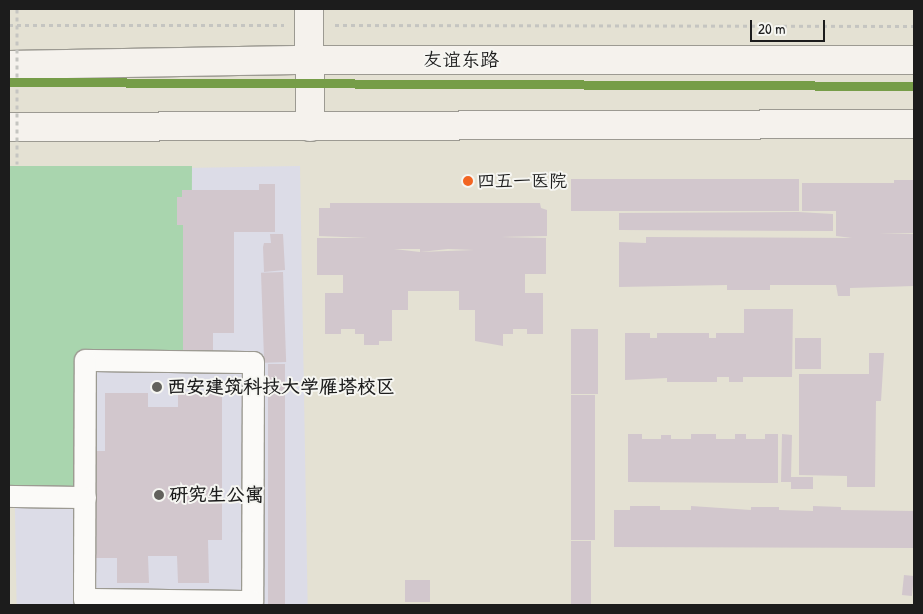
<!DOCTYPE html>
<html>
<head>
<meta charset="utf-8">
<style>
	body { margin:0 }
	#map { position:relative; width:923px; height:614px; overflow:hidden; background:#e4e1d3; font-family:"Patrick Hand","LXGW WenKai TC",sans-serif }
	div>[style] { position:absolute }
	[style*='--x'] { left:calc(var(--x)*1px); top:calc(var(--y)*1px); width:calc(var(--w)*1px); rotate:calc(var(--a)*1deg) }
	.built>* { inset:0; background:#dcdce7; transform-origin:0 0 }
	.green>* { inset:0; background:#a9d5ae }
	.building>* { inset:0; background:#d2c7cd; transform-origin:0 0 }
	.path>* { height:3px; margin-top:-1.5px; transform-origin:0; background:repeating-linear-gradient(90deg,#c5c5c1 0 4px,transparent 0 8px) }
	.roads { filter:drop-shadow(1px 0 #9c9a92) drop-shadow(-1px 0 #9c9a92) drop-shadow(0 1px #9c9a92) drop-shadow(0 -1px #9c9a92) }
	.minor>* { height:21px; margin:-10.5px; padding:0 10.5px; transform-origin:10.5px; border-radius:10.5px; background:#fbfaf8 }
	.secondary>* { height:28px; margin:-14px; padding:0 14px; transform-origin:14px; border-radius:14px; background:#f5f2ed }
	.path-bridge>* { height:3px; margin-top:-1.5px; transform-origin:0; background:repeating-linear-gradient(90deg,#c5c5c1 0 4px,transparent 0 8px) }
	.metro-1>* { height:9px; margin:-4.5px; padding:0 4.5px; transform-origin:4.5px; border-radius:4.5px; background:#769d48 }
	.dots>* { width:14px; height:14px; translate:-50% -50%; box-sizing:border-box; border:2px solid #f6f6f2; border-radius:50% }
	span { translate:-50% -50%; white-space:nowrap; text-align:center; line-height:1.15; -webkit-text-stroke:4px #f6f6f2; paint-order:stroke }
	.bus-label { font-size:18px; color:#1c1c1c }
	.left { translate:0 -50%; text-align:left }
	.street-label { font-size:19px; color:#1c1c1c }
	.poi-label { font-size:19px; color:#1c1c1c; font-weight:700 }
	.frame { position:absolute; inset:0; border:10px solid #1c1c1c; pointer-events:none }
	.scale { position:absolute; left:750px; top:20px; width:75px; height:22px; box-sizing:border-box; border:2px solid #1c1c1c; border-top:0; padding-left:6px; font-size:15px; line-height:18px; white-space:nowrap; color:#1c1c1c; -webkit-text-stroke:4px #f6f6f2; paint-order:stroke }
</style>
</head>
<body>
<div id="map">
	<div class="built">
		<i style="left:300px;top:166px;width:439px;height:291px;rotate:89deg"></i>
	</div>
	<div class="green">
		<i style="clip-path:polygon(9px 166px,192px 166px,191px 362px,85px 360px,85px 497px,9px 496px)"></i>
	</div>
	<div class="building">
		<i style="left:799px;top:179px;width:32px;height:228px;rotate:90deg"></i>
		<i style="clip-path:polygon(894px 180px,914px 180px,914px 233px,879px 234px,914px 234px,914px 286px,850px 288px,850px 296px,838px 296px,836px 285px,770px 285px,770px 290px,727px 290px,727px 285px,619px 287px,619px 242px,646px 243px,646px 237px,852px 238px,836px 236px,836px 211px,802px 211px,802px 183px,894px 183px)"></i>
		<i style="clip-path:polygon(259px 184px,275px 184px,275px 232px,234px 232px,234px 333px,213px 333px,213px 358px,183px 358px,183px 225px,177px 225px,177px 197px,182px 197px,182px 190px,259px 190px)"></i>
		<i style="clip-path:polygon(evenodd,330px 203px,540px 203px,541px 208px,547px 210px,547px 236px,501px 237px,546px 238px,546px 274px,525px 274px,525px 293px,543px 293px,543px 334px,527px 334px,527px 329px,513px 329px,513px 334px,503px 334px,503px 346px,475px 341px,475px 310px,459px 310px,459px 291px,408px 291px,408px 310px,392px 310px,392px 341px,379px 341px,379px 345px,364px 345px,364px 334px,355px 334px,355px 329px,341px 329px,341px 334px,325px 334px,325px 293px,343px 293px,343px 275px,317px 275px,317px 238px,368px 238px,319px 236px,319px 208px,330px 208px,330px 203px,394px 249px,420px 249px,420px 252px,448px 249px,474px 250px,420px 252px,394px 249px)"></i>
		<i style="clip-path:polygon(798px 212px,833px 214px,833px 231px,619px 230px,619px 213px)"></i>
		<i style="clip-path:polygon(270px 234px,283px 234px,285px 270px,264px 272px,263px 247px,264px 243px,271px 243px)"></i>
		<i style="left:283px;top:272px;width:90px;height:22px;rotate:88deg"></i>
		<i style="clip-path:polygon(744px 309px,793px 309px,792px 377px,743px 377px,743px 382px,729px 382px,729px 377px,717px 377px,717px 382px,667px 382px,667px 378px,625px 380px,625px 333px,650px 333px,650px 338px,657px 338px,657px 333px,709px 333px,709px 338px,716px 338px,716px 333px,744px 333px)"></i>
		<i style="left:571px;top:329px;width:27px;height:65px"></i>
		<i style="left:795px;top:338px;width:26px;height:31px"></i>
		<i style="clip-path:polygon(869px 353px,884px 353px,881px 401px,876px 401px,875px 487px,847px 487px,847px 476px,799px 475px,799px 374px,869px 374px)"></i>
		<i style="left:268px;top:364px;width:17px;height:241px"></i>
		<i style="clip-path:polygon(178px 392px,222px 392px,222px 540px,208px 540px,209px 583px,178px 583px,177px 556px,148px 556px,149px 583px,117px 583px,117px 558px,96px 558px,96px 451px,105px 451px,105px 393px,148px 393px,148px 407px,178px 407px)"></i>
		<i style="left:571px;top:395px;width:24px;height:145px"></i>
		<i style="clip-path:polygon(628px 434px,642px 434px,642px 439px,661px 439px,661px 435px,671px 435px,671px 439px,691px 439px,691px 434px,716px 434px,716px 439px,735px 439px,735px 434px,746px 434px,746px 439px,765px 439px,765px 434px,778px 434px,778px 483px,628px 482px)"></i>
		<i style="clip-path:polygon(782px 434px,792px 435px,791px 477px,813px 477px,813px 489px,791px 489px,791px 482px,781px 482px)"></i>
		<i style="clip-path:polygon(630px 506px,660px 506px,660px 510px,691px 510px,691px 506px,751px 510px,751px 507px,779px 507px,779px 510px,813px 511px,813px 506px,841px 507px,841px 510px,914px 511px,914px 548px,614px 547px,614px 510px,630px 510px)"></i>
		<i style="left:571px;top:541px;width:20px;height:64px"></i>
		<i style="left:904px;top:575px;width:10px;height:20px;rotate:6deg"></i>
		<i style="left:430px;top:580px;width:22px;height:25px;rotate:90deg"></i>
	</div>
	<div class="path">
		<i style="--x:9;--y:25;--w:275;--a:0"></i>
		<i style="--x:335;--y:25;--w:579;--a:0.1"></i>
	</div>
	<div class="roads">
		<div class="minor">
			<i style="--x:85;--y:360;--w:168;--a:0.7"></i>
			<i style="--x:253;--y:362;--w:239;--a:90.2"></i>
			<i style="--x:252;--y:601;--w:168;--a:-179.3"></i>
			<i style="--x:84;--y:599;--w:239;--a:-89.8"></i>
			<i style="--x:9;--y:496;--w:76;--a:0.8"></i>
		</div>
		<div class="secondary">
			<i style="--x:309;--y:9;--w:118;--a:89.5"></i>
			<i style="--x:9;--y:65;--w:301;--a:-1"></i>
			<i style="--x:310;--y:60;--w:604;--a:0"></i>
			<i style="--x:9;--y:127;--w:905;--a:-0.19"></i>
		</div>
	</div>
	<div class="path-bridge">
		<i style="--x:17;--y:9;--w:155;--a:90"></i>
	</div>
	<div class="metro-1">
		<i style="--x:9;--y:82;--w:905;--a:0.25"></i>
	</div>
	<div class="dots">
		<i style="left:468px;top:181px;background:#f26522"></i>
		<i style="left:157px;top:387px;background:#62615c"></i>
		<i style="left:159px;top:495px;background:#62615c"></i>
	</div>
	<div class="bus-label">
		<span class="left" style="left:477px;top:181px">四五一医院</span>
	</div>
	<div class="street-label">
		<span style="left:461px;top:60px">友谊东路</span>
	</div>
	<div class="poi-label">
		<span class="left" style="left:167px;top:387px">西安建筑科技大学雁塔校区</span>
		<span class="left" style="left:169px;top:495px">研究生公寓</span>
	</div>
	<div class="frame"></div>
	<div class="scale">20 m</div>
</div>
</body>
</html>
